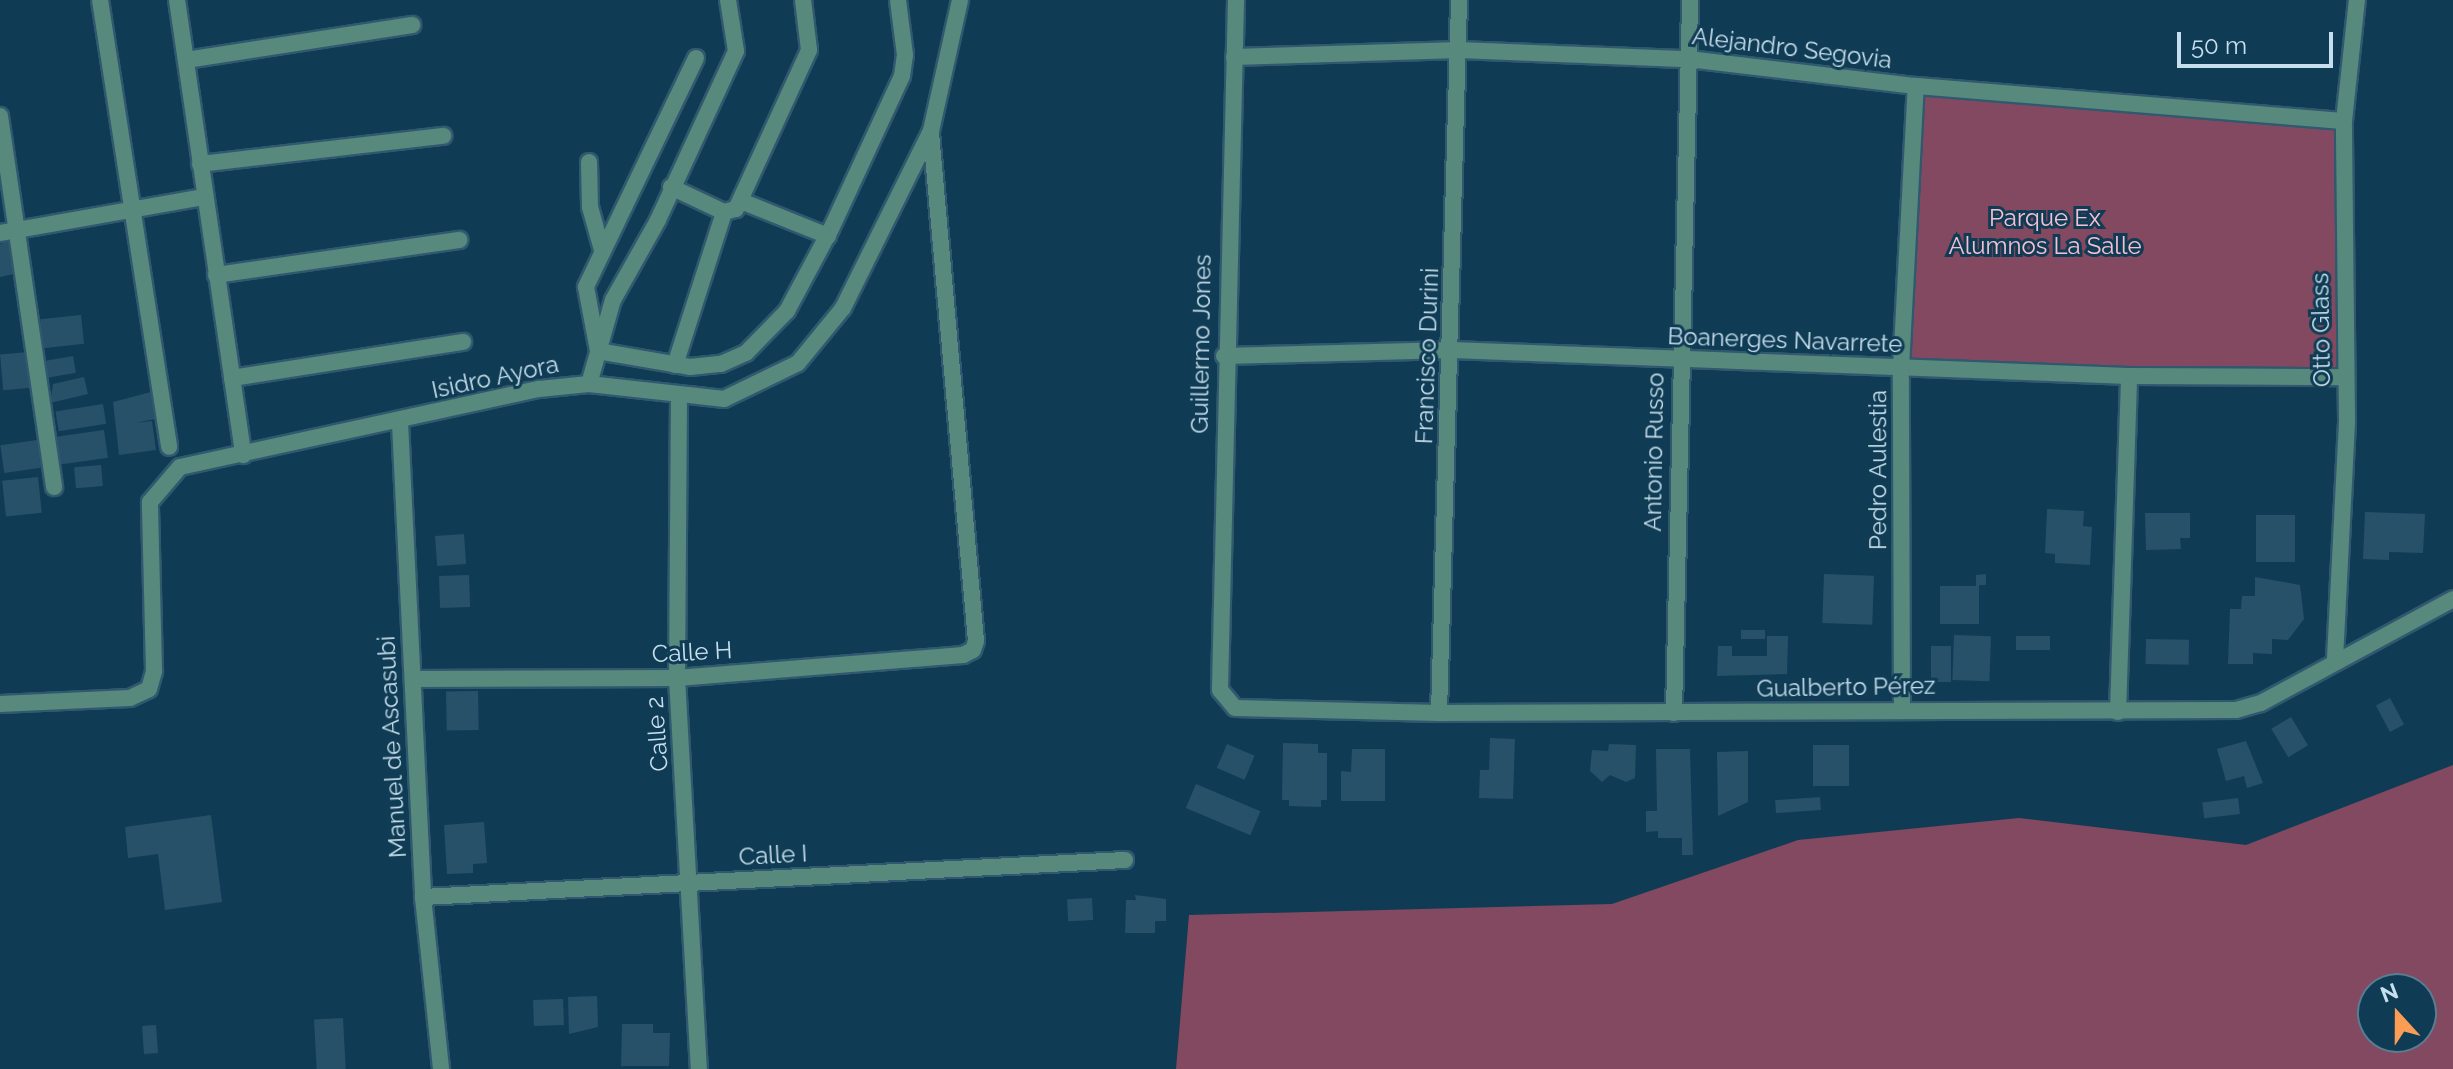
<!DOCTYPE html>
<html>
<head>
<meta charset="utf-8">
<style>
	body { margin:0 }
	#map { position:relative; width:2453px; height:1069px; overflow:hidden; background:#0f3c54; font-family:Raleway,sans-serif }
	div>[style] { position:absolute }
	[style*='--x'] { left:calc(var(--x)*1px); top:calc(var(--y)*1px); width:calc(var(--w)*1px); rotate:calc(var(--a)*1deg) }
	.green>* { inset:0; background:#824960 }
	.building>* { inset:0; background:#265169; transform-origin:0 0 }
	.roads { filter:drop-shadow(2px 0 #30596f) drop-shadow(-2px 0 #30596f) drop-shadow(0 2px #30596f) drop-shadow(0 -2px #30596f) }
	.minor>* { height:16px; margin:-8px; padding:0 8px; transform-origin:8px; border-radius:8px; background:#578a7d }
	span { translate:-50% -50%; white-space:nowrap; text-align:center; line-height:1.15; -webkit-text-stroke:6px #0f3c54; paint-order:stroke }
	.street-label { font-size:24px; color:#c7deec }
	.park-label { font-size:24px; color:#f5c0d2 }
	.north { position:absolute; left:2357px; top:973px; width:80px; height:80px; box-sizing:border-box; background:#0f3c54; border:2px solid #597d91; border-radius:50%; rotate:339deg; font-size:22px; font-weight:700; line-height:32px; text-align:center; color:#c7deec }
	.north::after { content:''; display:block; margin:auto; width:28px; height:36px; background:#fd9d55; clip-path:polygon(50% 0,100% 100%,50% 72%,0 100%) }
	.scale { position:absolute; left:2177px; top:32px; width:156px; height:36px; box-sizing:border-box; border:4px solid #c7deec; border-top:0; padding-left:10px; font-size:24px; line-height:28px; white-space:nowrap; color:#c7deec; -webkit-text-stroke:6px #0f3c54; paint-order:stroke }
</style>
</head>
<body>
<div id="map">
	<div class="green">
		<i style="clip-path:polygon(1916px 86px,2344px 121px,2337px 367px,1901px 368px)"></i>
		<i style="clip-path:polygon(evenodd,2453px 765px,2453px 1069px,1176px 1069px,1189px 915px,1612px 904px,1798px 840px,2019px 818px,2246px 845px,2453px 765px,2421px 989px,2421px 1037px,2373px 1037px,2373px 989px,2421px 989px)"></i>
	</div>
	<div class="building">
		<i style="clip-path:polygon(8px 242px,14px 274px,0 277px,0 244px)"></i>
		<i style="left:81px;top:315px;width:29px;height:41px;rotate:84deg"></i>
		<i style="left:28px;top:352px;width:36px;height:28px;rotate:85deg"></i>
		<i style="left:73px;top:356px;width:17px;height:29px;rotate:80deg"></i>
		<i style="clip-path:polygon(84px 377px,88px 394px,50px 403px,53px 384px)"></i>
		<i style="clip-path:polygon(151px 392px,155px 419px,135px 423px,152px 421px,156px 450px,119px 455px,113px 402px)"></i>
		<i style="left:103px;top:404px;width:20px;height:48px;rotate:81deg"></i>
		<i style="left:104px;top:430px;width:28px;height:52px;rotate:82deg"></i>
		<i style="left:37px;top:440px;width:28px;height:37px;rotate:82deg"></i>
		<i style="left:101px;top:465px;width:21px;height:27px;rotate:85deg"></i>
		<i style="left:38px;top:477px;width:36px;height:36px;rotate:84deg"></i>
		<i style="clip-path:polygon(2047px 509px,2084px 511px,2083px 526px,2092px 527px,2090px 565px,2055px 563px,2055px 554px,2045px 553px)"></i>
		<i style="clip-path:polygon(2365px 512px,2425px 514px,2423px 553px,2389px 552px,2389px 560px,2363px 559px)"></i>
		<i style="clip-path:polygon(2145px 513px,2190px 513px,2190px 538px,2180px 538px,2181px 549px,2146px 550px)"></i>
		<i style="left:2256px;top:515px;width:39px;height:47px"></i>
		<i style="left:464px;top:534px;width:30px;height:29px;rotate:86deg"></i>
		<i style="left:1824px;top:574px;width:50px;height:49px;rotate:2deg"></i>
		<i style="clip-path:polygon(1986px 574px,1986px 585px,1979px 585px,1979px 624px,1940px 624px,1940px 586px,1976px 586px,1976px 575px)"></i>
		<i style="left:469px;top:575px;width:32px;height:30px;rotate:88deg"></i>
		<i style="clip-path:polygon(2255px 577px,2300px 585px,2304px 619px,2288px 640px,2272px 639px,2272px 654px,2253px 653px,2253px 664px,2228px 664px,2230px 609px,2241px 609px,2242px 596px,2255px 596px)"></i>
		<i style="left:1741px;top:630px;width:24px;height:9px"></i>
		<i style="left:1954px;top:635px;width:37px;height:45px;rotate:2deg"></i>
		<i style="clip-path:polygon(1767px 636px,1788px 636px,1787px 674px,1717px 676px,1718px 646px,1732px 646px,1732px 656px,1767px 656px)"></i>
		<i style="left:2016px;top:636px;width:34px;height:14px"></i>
		<i style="left:2146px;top:639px;width:43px;height:25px;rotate:1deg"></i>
		<i style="left:1931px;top:646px;width:20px;height:36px"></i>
		<i style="left:478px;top:691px;width:39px;height:32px;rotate:89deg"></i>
		<i style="left:2390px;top:698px;width:30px;height:16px;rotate:62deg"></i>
		<i style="left:2291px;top:717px;width:33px;height:23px;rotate:59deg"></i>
		<i style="clip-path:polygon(1490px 738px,1515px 739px,1513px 799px,1479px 798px,1480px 770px,1489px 770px)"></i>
		<i style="clip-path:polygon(2246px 741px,2263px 783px,2247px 788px,2244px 776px,2226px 781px,2217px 749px)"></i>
		<i style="clip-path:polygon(1283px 743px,1318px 744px,1318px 753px,1327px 753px,1327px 800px,1321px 800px,1321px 807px,1289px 806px,1289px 800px,1282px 800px)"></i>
		<i style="left:1227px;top:744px;width:30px;height:26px;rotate:23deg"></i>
		<i style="clip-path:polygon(1609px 744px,1636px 745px,1635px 778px,1626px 782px,1610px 775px,1602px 782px,1590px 771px,1592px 750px,1608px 751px)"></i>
		<i style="left:1813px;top:745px;width:36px;height:41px"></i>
		<i style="clip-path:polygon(1352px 749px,1385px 749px,1385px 801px,1341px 801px,1341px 771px,1351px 772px)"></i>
		<i style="clip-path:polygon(1656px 749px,1690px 749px,1693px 855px,1682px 855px,1682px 838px,1658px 838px,1658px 831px,1646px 832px,1646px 811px,1657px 811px)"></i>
		<i style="clip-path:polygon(1748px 751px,1748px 802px,1718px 816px,1717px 752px)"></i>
		<i style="left:1196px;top:784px;width:70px;height:26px;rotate:23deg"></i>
		<i style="left:1820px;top:797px;width:13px;height:45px;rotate:86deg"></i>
		<i style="left:2238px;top:798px;width:16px;height:36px;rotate:83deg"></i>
		<i style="clip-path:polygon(211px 815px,222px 902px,165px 910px,158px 854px,128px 858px,125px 827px)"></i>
		<i style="clip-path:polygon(484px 822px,487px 863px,473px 864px,473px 873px,447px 874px,444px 825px)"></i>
		<i style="clip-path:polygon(1135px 895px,1166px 899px,1166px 921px,1155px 921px,1155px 933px,1125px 933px,1126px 900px,1136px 900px)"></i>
		<i style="left:1092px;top:898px;width:22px;height:25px;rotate:87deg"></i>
		<i style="clip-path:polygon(597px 996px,598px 1027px,569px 1034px,568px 997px)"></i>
		<i style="left:563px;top:999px;width:26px;height:30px;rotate:88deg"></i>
		<i style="left:343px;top:1018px;width:51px;height:29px;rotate:87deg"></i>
		<i style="clip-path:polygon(622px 1024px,653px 1024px,653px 1033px,670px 1033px,669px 1066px,621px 1066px)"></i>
		<i style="left:156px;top:1025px;width:28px;height:14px;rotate:86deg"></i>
	</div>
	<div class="roads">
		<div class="minor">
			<i style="--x:100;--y:0;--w:452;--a:81.2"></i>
			<i style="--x:177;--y:0;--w:460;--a:81.7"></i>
			<i style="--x:1236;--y:0;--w:690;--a:91.33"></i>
			<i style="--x:1220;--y:690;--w:23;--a:50"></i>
			<i style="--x:1235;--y:708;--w:204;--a:1.4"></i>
			<i style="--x:1439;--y:713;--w:797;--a:-0.22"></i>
			<i style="--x:2236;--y:710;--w:26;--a:-16"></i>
			<i style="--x:2261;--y:703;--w:218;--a:-28.4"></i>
			<i style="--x:1234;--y:57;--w:225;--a:-1.8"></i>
			<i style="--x:1459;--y:50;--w:229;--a:2.3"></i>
			<i style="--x:1688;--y:59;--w:230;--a:6.8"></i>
			<i style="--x:1916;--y:86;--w:429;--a:4.7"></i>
			<i style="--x:696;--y:58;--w:254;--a:115.7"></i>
			<i style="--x:586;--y:287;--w:65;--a:79.4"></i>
			<i style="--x:598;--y:351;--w:93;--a:9.9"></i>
			<i style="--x:690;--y:367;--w:31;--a:-6"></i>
			<i style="--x:721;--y:364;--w:27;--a:-24"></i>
			<i style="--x:746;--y:353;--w:59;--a:-45.7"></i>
			<i style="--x:787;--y:311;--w:93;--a:-61.8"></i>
			<i style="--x:831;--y:229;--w:169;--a:-65.1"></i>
			<i style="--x:902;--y:76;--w:21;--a:-82"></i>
			<i style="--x:905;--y:55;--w:55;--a:-97.3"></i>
			<i style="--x:186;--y:60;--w:229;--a:-8.8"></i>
			<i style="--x:0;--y:116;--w:375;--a:81.7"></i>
			<i style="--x:589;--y:162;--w:45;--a:88.7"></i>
			<i style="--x:590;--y:207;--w:45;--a:74.4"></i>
			<i style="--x:200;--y:164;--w:245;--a:-6.6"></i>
			<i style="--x:671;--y:187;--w:59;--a:25.3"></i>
			<i style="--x:724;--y:212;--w:12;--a:-14"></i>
			<i style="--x:736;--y:209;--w:175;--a:-65.3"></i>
			<i style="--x:809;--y:50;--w:50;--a:-96.8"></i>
			<i style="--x:741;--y:201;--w:94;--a:21.9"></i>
			<i style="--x:0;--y:233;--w:208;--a:-10"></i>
			<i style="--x:216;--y:275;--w:246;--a:-8.2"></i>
			<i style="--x:1224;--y:356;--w:228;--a:-1.5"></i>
			<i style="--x:1452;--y:350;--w:677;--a:2.2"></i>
			<i style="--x:2129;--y:376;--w:216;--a:0.3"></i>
			<i style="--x:675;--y:365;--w:161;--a:-72.2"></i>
			<i style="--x:232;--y:378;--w:234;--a:-8.9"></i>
			<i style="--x:589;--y:384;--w:87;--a:-74.1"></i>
			<i style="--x:613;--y:300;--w:92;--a:-60.6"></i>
			<i style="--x:658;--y:220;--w:186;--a:-65.2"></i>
			<i style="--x:736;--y:51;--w:52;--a:-98.9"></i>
			<i style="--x:679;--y:395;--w:283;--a:90.4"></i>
			<i style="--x:677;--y:678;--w:392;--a:86.8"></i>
			<i style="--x:400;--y:423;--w:475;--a:87.2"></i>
			<i style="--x:423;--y:897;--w:173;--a:84"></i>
			<i style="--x:2335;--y:659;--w:239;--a:-87.1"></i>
			<i style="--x:2347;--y:420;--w:299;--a:-90.6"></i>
			<i style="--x:2344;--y:121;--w:122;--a:-83.9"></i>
			<i style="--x:413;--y:679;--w:264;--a:-0.2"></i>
			<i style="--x:677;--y:678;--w:287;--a:-4.6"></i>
			<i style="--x:963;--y:655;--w:11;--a:-27"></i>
			<i style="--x:973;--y:650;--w:9;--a:-72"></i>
			<i style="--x:976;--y:641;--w:510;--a:-95.06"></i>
			<i style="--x:0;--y:704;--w:130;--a:-2.6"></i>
			<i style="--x:130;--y:698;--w:21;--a:-25"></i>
			<i style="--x:149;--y:689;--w:19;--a:-74"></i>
			<i style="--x:154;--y:671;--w:169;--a:-91.4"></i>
			<i style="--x:150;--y:502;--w:46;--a:-49.4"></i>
			<i style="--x:180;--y:467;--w:367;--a:-12.3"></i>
			<i style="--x:539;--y:389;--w:50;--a:-5.7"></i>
			<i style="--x:589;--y:384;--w:136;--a:6.3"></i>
			<i style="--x:724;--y:399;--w:82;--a:-25.9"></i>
			<i style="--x:798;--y:363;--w:71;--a:-50.7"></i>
			<i style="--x:843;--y:308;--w:198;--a:-63.6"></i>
			<i style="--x:931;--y:131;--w:134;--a:-77.5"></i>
			<i style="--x:1902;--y:709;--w:341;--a:-90.2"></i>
			<i style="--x:1901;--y:368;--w:282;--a:-87"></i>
			<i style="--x:2118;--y:712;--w:336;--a:-88.1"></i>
			<i style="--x:1439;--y:713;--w:713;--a:-88.39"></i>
			<i style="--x:1674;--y:713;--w:713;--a:-88.71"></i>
			<i style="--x:423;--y:897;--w:703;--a:-3.02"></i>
		</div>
	</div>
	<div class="street-label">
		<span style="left:1792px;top:48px;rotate:7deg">Alejandro Segovia</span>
		<span style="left:2321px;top:330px;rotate:-91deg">Otto Glass</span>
		<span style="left:1785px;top:340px;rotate:2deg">Boanerges Navarrete</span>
		<span style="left:1201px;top:344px;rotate:-89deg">Guillermo Jones</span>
		<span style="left:1427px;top:356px;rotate:-88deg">Francisco Durini</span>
		<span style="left:495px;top:377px;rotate:-12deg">Isidro Ayora</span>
		<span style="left:1654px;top:452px;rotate:-89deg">Antonio Russo</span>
		<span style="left:1878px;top:470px;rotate:-90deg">Pedro Aulestia</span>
		<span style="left:692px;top:652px;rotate:-3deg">Calle H</span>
		<span style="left:1846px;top:687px;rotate:-1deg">Gualberto Pérez</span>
		<span style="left:657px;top:734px;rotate:-94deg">Calle 2</span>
		<span style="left:392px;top:747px;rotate:-93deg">Manuel de Ascasubi</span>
		<span style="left:773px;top:855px;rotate:-3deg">Calle I</span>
	</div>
	<div class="park-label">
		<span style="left:2045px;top:232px">Parque Ex<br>Alumnos La Salle</span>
	</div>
	<div class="north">N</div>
	<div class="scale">50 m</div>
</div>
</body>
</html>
